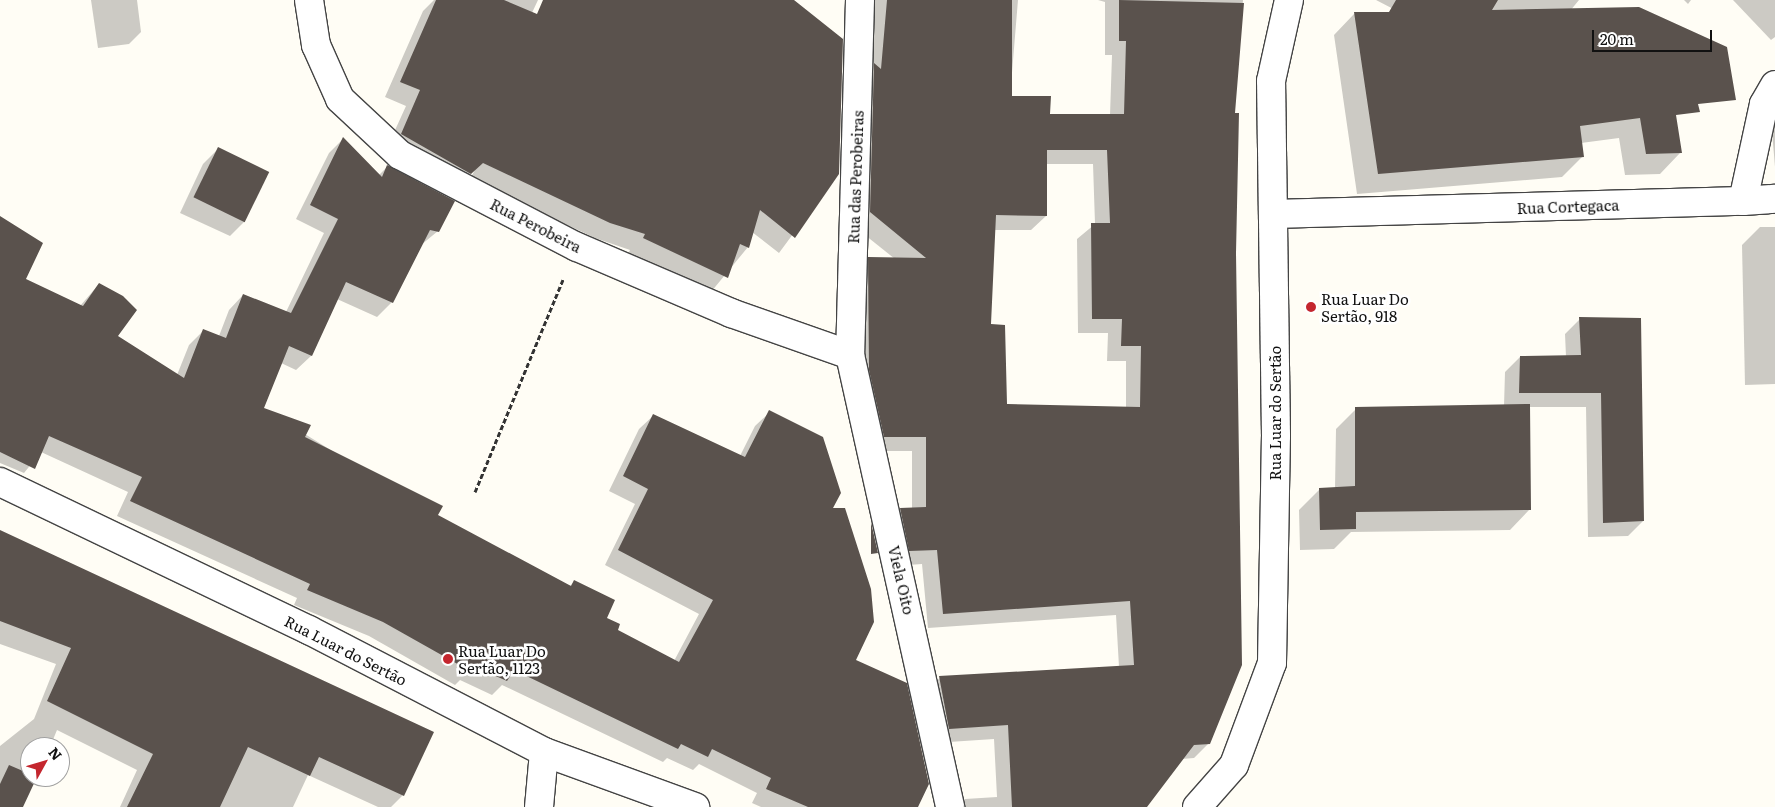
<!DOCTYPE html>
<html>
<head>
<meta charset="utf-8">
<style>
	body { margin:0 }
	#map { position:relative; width:1775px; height:807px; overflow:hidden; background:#fffdf5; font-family:Literata,serif }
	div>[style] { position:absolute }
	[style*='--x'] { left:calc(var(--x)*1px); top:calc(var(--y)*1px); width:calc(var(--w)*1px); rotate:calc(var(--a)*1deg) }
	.shadow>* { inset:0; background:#0003 }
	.building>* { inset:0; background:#5a524d; transform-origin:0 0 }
	.path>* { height:3px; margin-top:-1.5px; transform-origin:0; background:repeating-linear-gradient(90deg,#333 0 5px,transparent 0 7.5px) }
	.roads { filter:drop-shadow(1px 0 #444) drop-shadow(-1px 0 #444) drop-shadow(0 1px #444) drop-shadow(0 -1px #444) }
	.street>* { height:28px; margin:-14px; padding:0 14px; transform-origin:14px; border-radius:14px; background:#fff }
	.dots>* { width:14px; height:14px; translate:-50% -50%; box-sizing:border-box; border:2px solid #fff; border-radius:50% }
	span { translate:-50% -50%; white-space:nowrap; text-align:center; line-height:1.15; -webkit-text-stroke:5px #fff; paint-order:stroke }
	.street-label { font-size:15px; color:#111 }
	.poi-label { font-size:15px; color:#111 }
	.left { translate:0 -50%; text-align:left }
	.north { position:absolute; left:20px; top:737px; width:50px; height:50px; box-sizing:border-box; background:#fff; border:1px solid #a0a0a0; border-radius:50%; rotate:51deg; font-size:14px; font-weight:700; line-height:20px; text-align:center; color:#111 }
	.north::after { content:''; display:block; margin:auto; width:18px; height:22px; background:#c4262e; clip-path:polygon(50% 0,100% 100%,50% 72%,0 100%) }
	.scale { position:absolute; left:1592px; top:30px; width:120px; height:22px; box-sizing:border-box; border:2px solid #111; border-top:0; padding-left:6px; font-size:15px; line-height:18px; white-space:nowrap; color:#111; -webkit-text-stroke:4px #fff; paint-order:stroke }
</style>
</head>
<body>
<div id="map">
	<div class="shadow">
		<i style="clip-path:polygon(91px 0,137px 0,141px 32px,129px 44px,98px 48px)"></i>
		<i style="clip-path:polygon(434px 0,538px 0,475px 135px,596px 0,791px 0,838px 173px,779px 253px,752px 232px,748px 247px,711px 292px,628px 254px,630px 250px,595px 238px,470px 179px,476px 168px,455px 189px,386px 150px,406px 106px,385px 97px,423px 11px)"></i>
		<i style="clip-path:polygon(evenodd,874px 0,1018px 0,1010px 97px,1049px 116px,1110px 115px,1112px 55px,1105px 55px,1105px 2px,1098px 0,1243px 0,1234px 114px,1209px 743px,1194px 758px,1182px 759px,1145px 807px,956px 807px,965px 799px,997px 797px,994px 739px,934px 743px,925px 692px,940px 678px,1119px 667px,1116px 615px,928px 628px,922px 564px,895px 566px,886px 523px,900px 509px,912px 509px,912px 451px,870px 451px,854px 273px,869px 258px,895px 259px,855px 227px,874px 0,1046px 164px,1093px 164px,1095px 224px,1077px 239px,1078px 333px,1108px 333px,1107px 361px,1126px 361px,1126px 408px,1006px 405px,990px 326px,994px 230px,1031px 230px,1046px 216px,1046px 164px)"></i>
		<i style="clip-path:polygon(1376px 0,1579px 0,1570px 11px,1675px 115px,1680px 153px,1660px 174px,1625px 175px,1619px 138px,1581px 143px,1583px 156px,1562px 177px,1357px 194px,1334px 35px,1354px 14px,1401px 13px)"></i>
		<i style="clip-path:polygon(1684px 0,1691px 0,1688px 4px)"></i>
		<i style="clip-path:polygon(1733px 0,1775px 0,1775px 37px,1771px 40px)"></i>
		<i style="clip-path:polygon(1775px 126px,1775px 167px,1772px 131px)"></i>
		<i style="clip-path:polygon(343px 139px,379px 175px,388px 166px,438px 231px,421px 245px,392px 302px,377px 317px,337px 299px,311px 356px,296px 370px,281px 363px,263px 408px,437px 516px,570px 586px,574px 582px,616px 630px,674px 661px,699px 614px,605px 565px,635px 504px,609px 491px,639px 429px,654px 415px,740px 456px,755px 426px,770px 412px,831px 509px,854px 661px,917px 807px,761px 807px,752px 803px,757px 793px,699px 764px,693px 770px,667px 758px,663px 762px,502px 685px,492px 695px,460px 680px,455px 685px,369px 636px,294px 605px,297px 598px,117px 516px,128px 492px,41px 452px,24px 473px,0 463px,0 217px,25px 280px,80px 306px,99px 284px,117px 337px,177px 375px,189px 345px,204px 330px,219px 336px,229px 310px,243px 295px,286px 312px,324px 233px,296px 219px,329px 153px)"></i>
		<i style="clip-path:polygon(218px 149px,245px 221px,230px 236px,180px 213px,203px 164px)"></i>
		<i style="clip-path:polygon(1760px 227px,1775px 227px,1775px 384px,1745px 385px,1742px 245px)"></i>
		<i style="clip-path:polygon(1580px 319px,1643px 521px,1628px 536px,1588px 537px,1586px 407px,1529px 407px,1530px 509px,1510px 530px,1351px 532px,1334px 549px,1300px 550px,1299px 510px,1320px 489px,1335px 488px,1336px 429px,1356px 409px,1504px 406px,1505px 372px,1520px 357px,1566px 357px,1565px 334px)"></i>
		<i style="clip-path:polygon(0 533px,403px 795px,391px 807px,378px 807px,308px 775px,293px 807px,120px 807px,137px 770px,57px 730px,50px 747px,30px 747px,30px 777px,21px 807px,0 807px,0 746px,34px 719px,56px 664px,0 644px)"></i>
	</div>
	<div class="building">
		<i style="clip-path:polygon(436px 0,504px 0,537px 14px,543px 0,794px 0,843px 39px,839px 174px,795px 238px,760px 210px,749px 248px,740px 244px,728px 278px,643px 238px,645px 234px,610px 223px,483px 163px,471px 174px,401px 134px,420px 90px,400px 82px)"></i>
		<i style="clip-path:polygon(evenodd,887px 0,1012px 0,1012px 96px,1051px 96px,1050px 114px,1124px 114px,1126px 41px,1119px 41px,1119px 0,1244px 3px,1235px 113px,1239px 113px,1236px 253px,1242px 665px,1210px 744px,1194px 745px,1147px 807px,1012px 807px,1008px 725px,949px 729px,939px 676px,1134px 665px,1130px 601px,943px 614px,937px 550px,909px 551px,900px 508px,926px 507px,926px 437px,884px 437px,869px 370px,868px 257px,926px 258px,870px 212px,874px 63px,881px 69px,887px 0,1047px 150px,1107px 150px,1110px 223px,1091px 223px,1092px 319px,1122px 319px,1121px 346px,1141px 346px,1140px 407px,1007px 404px,1005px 325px,991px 324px,996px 215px,1047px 216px,1047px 150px)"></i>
		<i style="clip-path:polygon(1396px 0,1498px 0,1492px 10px,1639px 7px,1727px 47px,1736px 100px,1698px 104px,1700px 112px,1676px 115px,1682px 153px,1646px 154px,1640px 118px,1580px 126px,1584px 157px,1378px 174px,1354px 12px,1389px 12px)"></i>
		<i style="clip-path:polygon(343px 137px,382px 177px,387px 165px,455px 201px,439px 232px,430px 230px,393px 303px,346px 282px,312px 356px,289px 346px,264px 408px,311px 425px,305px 437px,443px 506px,438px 515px,571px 586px,574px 580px,615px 600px,607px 618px,620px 624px,618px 630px,679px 662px,713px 600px,618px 550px,648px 489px,623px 476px,653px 414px,745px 457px,769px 410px,823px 437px,841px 493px,833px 508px,845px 508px,871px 589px,874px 622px,856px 660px,907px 683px,929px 784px,918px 807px,808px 807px,766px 789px,771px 778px,712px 749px,708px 757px,681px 744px,678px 749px,514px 670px,507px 681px,473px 666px,470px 671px,383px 622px,307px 590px,310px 584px,130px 501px,142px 477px,49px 436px,35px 469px,0 452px,0 216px,43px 243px,26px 279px,83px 306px,99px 283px,123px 296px,137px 310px,118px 336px,184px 378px,203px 329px,226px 338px,243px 294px,291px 313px,338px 219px,310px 205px)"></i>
		<i style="left:218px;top:147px;width:57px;height:56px;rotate:26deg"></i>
		<i style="clip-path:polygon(1579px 317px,1641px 318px,1644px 521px,1603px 523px,1601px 393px,1519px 393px,1520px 356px,1581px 355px)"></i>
		<i style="clip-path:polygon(1530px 404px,1531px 510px,1356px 512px,1356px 529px,1320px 530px,1319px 488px,1355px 486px,1355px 407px)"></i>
		<i style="clip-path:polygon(871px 522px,878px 553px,871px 554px)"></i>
		<i style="clip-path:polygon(0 530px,434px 732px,404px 796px,319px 757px,310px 776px,248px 747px,220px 807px,127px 807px,153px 754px,47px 701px,71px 648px,0 621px)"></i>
		<i style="clip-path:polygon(9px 765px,37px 777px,23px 807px,0 807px,0 784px)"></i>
	</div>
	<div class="path">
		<i style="--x:475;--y:492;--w:230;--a:-67.5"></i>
	</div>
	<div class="roads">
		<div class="street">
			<i style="--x:309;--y:0;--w:46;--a:81.2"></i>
			<i style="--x:316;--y:45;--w:59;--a:66"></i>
			<i style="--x:340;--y:99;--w:82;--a:43"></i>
			<i style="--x:400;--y:155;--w:199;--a:27.5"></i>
			<i style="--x:577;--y:247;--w:168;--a:23.2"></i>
			<i style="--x:731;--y:313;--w:126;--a:19.4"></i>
			<i style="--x:860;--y:0;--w:355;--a:91.6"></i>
			<i style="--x:850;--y:355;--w:463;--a:77.5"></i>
			<i style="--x:1743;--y:201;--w:32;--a:-4"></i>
			<i style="--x:1273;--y:214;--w:470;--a:-1.6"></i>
			<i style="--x:1743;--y:201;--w:99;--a:-77.8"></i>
			<i style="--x:1764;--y:104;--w:22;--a:-60"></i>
			<i style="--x:0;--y:482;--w:343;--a:25.6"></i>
			<i style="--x:309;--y:630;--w:265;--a:27.4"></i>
			<i style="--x:544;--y:752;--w:161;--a:20"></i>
			<i style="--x:539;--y:807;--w:55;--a:-84.8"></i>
			<i style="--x:1197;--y:807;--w:56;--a:-48.6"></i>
			<i style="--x:1234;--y:765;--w:109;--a:-69.6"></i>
			<i style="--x:1272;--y:663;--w:227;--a:-89"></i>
			<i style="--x:1276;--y:436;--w:355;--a:-90.8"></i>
			<i style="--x:1271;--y:81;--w:83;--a:-77.5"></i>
		</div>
	</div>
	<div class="dots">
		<i style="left:1311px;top:307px;background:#c4262e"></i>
		<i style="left:448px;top:659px;background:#c4262e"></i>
	</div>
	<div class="street-label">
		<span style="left:855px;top:177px;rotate:-88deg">Rua das Perobeiras</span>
		<span style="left:1568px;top:206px;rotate:-2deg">Rua Cortegaca</span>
		<span style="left:536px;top:225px;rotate:27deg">Rua Perobeira</span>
		<span style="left:1275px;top:413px;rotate:-90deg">Rua Luar do Sertão</span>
		<span style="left:902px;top:580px;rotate:77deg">Viela Oito</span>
		<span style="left:346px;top:650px;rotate:27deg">Rua Luar do Sertão</span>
	</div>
	<div class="poi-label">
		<span class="left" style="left:1321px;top:307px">Rua Luar Do<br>Sertão, 918</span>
		<span class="left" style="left:458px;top:659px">Rua Luar Do<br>Sertão, 1123</span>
	</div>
	<div class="north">N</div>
	<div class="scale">20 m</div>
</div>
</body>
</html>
